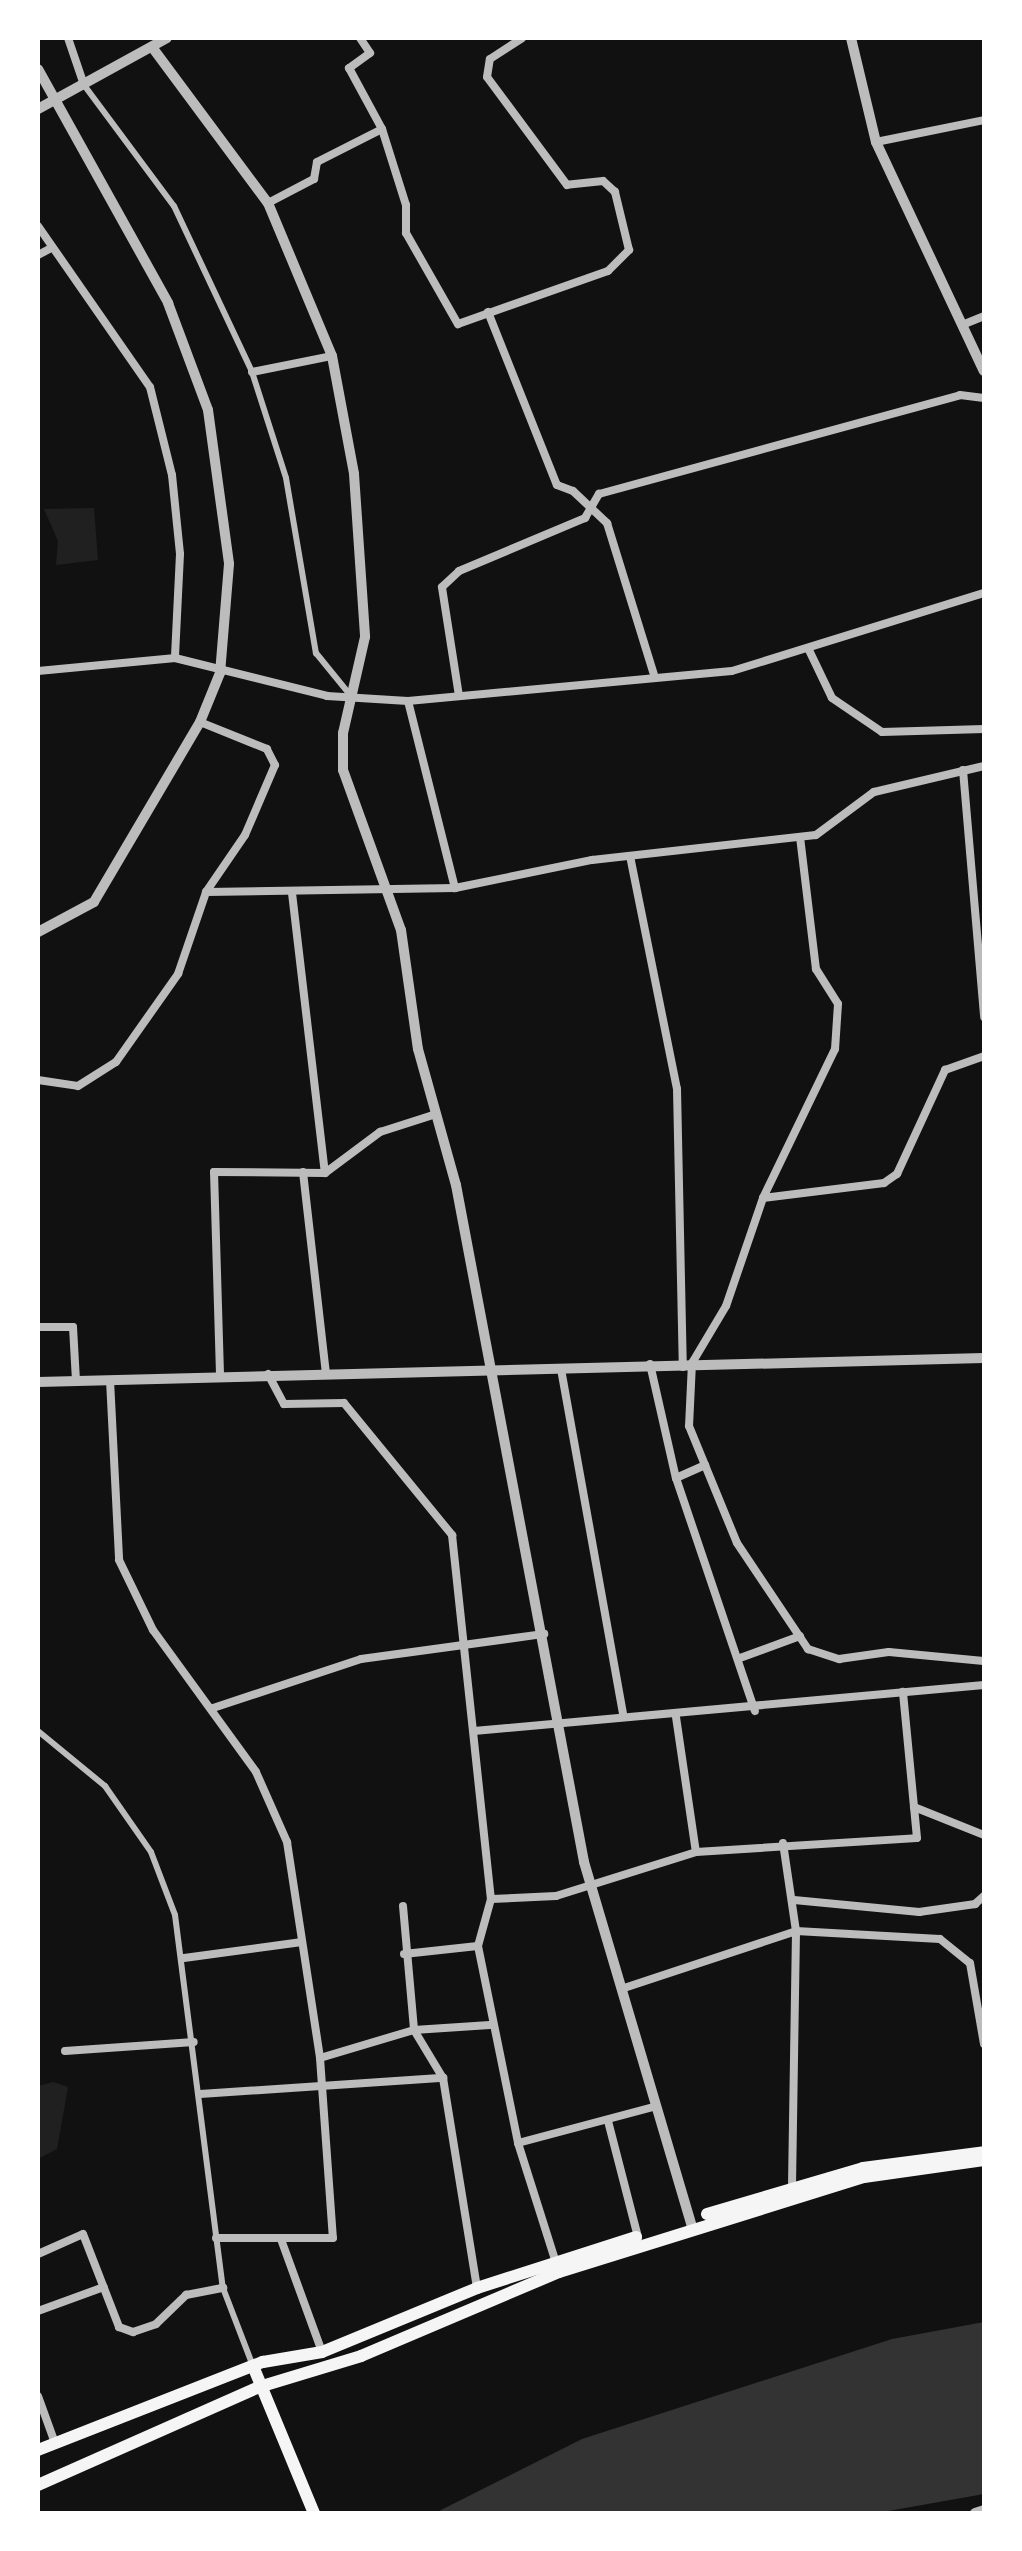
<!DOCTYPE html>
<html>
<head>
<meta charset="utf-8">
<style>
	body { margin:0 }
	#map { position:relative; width:1022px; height:2551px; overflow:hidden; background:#111; font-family:"Varela Round",sans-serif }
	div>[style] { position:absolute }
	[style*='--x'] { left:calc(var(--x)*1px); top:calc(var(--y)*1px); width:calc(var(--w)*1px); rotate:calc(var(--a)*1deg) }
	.green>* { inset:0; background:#202020 }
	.water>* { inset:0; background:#333 }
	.pedestrian>* { height:6px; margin:-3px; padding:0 3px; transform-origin:3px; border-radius:3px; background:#bcbcbc }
	.minor>* { height:8px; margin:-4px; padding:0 4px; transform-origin:4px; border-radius:4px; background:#bcbcbc }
	.tertiary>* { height:10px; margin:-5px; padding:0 5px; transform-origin:5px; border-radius:5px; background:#bcbcbc }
	.secondary>* { height:12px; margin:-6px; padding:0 6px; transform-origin:6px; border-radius:6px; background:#f5f5f5 }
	span { translate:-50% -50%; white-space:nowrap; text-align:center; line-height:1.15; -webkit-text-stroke:6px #fff; paint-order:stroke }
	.frame { position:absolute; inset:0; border:40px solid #fff; pointer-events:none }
</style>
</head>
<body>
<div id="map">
	<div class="green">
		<i style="clip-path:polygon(94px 508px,98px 560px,56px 565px,58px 541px,44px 509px)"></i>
		<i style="clip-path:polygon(53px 2082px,68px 2087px,57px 2149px,38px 2159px,38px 2086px)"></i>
	</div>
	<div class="water">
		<i style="clip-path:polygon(984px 2322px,984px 2494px,877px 2513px,435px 2513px,582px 2439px,892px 2339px)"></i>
	</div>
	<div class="pedestrian">
		<i style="--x:84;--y:85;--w:151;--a:53.4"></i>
		<i style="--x:174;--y:206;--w:183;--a:64.8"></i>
		<i style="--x:252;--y:372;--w:111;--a:72.2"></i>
		<i style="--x:286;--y:478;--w:178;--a:80.3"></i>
		<i style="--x:316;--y:653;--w:55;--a:50.9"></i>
		<i style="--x:38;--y:1731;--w:87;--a:39.4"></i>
		<i style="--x:105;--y:1786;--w:80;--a:55.1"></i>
		<i style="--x:151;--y:1852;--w:67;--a:69.1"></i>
		<i style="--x:175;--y:1915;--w:376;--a:82.7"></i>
		<i style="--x:223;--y:2288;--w:84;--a:69"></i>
	</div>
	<div class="minor">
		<i style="--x:68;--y:38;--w:50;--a:71.2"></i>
		<i style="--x:360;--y:38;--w:18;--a:56"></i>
		<i style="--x:370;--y:53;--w:26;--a:144"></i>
		<i style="--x:349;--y:68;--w:69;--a:61.6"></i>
		<i style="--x:382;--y:129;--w:80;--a:72.5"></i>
		<i style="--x:406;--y:205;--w:28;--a:90"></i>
		<i style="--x:406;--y:233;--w:105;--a:60.3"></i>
		<i style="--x:458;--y:324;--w:159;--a:-19.5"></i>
		<i style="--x:608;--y:271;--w:30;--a:-45"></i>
		<i style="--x:629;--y:250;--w:60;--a:-103.6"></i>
		<i style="--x:615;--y:192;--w:16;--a:-137"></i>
		<i style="--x:603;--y:181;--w:36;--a:174"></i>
		<i style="--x:567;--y:185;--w:134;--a:-126.5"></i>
		<i style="--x:487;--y:77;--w:18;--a:-81"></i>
		<i style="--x:490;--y:59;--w:38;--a:-33"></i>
		<i style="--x:876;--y:142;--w:110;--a:-11.5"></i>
		<i style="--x:268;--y:203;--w:52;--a:-27.6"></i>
		<i style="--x:314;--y:179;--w:17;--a:-80"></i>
		<i style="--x:317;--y:162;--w:73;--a:-26.9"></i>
		<i style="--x:38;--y:226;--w:196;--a:55.2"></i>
		<i style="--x:150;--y:387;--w:91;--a:76"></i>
		<i style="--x:172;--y:475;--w:79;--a:84.2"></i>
		<i style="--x:180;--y:554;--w:104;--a:92.8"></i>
		<i style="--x:38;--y:255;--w:15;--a:-28"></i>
		<i style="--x:488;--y:312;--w:186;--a:68.3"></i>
		<i style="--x:557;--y:485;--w:17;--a:21"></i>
		<i style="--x:573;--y:491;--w:47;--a:43.3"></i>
		<i style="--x:607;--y:523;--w:162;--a:72.8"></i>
		<i style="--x:962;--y:325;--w:24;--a:-22"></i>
		<i style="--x:252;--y:372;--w:82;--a:-11.3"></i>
		<i style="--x:808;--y:648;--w:55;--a:64.4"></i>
		<i style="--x:832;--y:698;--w:60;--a:34.2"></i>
		<i style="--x:882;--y:732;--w:102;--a:-1.7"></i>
		<i style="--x:38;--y:671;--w:138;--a:-5.4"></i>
		<i style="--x:175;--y:658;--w:157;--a:14"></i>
		<i style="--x:327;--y:696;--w:81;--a:3.5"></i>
		<i style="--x:408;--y:701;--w:325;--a:-5.3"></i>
		<i style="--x:732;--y:671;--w:264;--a:-17.2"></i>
		<i style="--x:459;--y:696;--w:110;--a:-98.9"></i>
		<i style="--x:442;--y:587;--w:23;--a:-43"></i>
		<i style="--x:459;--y:571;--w:137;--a:-22.8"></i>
		<i style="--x:585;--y:518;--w:28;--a:-60"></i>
		<i style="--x:599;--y:494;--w:374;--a:-15.3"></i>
		<i style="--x:960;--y:395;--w:24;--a:7"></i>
		<i style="--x:408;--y:701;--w:193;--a:75.9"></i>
		<i style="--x:963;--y:770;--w:248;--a:85.1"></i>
		<i style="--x:800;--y:837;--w:133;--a:83.1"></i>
		<i style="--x:816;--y:969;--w:41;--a:57.8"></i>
		<i style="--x:838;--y:1004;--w:45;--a:93.8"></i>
		<i style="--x:835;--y:1049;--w:165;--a:115.8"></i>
		<i style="--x:763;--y:1198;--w:114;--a:108.9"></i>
		<i style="--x:726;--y:1306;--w:66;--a:120.8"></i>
		<i style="--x:692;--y:1363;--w:63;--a:92.7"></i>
		<i style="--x:689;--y:1426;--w:126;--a:67.7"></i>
		<i style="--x:737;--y:1543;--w:128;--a:56.2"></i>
		<i style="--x:808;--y:1649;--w:33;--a:18"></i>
		<i style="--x:839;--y:1659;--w:50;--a:-8"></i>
		<i style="--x:889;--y:1652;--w:95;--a:5.4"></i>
		<i style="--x:630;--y:856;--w:238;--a:78.6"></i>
		<i style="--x:677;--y:1089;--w:278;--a:88.8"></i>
		<i style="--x:206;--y:892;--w:249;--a:-0.9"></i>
		<i style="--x:455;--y:888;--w:140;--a:-11.6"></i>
		<i style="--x:592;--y:860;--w:225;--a:-6.4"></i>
		<i style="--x:816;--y:835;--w:72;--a:-36.6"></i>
		<i style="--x:874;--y:792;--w:113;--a:-13.3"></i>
		<i style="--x:292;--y:893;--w:282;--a:83.3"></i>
		<i style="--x:38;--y:1080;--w:40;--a:8.5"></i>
		<i style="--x:78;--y:1086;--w:45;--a:-32.3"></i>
		<i style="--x:116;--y:1062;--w:108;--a:-54.8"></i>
		<i style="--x:178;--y:974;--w:87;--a:-71.1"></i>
		<i style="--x:206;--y:892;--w:69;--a:-55.6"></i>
		<i style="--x:245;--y:835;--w:76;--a:-66.8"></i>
		<i style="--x:275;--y:765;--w:18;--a:-117"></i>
		<i style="--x:267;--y:749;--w:72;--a:-158.1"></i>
		<i style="--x:303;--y:1172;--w:202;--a:83.5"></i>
		<i style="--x:763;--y:1198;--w:122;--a:-7.1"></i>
		<i style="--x:884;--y:1183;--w:16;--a:-35"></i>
		<i style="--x:897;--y:1174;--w:115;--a:-65.2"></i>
		<i style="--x:945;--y:1070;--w:41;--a:-19.7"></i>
		<i style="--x:38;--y:1327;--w:35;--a:0"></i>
		<i style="--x:73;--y:1327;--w:54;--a:86.8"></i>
		<i style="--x:650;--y:1364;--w:117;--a:77.2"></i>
		<i style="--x:676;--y:1478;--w:246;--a:71.3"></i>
		<i style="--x:561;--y:1369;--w:350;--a:79.8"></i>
		<i style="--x:220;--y:1374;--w:202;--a:-91.7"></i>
		<i style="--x:214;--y:1172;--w:111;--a:0.5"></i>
		<i style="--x:325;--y:1173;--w:69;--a:-36.7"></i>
		<i style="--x:380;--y:1132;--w:59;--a:-17.8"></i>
		<i style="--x:268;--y:1374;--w:34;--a:62"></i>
		<i style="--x:284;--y:1404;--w:60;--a:-1"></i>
		<i style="--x:344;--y:1403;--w:171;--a:50.7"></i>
		<i style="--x:452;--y:1535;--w:366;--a:83.9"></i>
		<i style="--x:491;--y:1899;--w:49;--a:105.5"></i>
		<i style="--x:478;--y:1946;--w:201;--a:78.5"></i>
		<i style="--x:518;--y:2143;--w:126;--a:72.4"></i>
		<i style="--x:110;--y:1380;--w:180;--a:87.1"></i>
		<i style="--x:119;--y:1560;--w:78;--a:64.1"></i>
		<i style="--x:153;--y:1630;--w:175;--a:54"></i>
		<i style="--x:256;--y:1772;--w:77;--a:66.1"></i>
		<i style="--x:287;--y:1842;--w:219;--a:81.3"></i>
		<i style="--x:320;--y:2058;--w:180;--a:85.9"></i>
		<i style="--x:333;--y:2238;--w:117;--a:180"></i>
		<i style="--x:676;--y:1478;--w:32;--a:-24"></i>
		<i style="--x:740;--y:1658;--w:64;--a:-20.1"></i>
		<i style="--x:213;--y:1708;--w:156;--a:-18.3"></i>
		<i style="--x:361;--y:1659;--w:185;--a:-7.8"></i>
		<i style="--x:676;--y:1717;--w:136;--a:81.6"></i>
		<i style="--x:474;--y:1731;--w:512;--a:-5.15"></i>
		<i style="--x:914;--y:1807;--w:75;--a:21.8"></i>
		<i style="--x:783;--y:1843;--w:89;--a:81.6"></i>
		<i style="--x:796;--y:1931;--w:256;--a:90.9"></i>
		<i style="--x:491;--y:1899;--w:65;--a:-2.6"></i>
		<i style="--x:556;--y:1896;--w:147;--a:-17.4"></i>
		<i style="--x:696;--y:1852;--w:221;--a:-3.6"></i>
		<i style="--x:917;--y:1838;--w:147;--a:-95.5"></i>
		<i style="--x:794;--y:1900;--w:126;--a:5.5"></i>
		<i style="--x:919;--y:1912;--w:57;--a:-8.1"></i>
		<i style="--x:975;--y:1904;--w:12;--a:-42"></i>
		<i style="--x:403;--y:1906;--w:124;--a:84.9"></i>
		<i style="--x:414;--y:2030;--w:56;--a:58.9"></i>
		<i style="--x:443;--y:2078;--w:213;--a:80.8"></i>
		<i style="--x:404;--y:1954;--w:74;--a:-6.2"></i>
		<i style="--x:184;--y:1958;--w:119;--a:-7.7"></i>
		<i style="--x:621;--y:1989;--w:184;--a:-18.3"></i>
		<i style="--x:796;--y:1931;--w:144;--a:3.2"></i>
		<i style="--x:940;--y:1939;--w:38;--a:39"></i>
		<i style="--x:970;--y:1963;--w:82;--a:80.2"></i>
		<i style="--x:65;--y:2051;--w:129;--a:-4"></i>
		<i style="--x:320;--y:2058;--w:98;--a:-16.6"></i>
		<i style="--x:414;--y:2030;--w:76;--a:-3.8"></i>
		<i style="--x:200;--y:2094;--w:244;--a:-3.8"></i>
		<i style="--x:608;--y:2121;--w:120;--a:75.5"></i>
		<i style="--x:518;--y:2143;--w:140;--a:-14.9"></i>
		<i style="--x:282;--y:2242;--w:117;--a:70"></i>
		<i style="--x:38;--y:2254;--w:49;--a:-24"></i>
		<i style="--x:83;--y:2234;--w:100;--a:68.8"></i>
		<i style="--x:119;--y:2327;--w:15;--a:20"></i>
		<i style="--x:133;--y:2332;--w:24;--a:-19"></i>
		<i style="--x:156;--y:2324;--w:42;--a:-44"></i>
		<i style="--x:186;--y:2295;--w:38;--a:-11"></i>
		<i style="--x:38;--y:2311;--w:70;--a:-20"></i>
		<i style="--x:38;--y:2396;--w:50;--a:70.1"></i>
	</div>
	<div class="tertiary">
		<i style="--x:851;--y:38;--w:107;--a:76.5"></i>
		<i style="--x:876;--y:142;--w:253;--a:64.8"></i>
		<i style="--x:152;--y:47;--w:194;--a:53.4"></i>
		<i style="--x:268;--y:203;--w:166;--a:67.3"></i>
		<i style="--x:332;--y:356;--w:120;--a:79.4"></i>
		<i style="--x:354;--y:474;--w:163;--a:86.1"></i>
		<i style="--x:365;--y:637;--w:98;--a:102.9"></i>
		<i style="--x:343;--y:733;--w:37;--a:90"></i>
		<i style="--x:343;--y:770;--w:170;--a:70.1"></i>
		<i style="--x:401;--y:930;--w:120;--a:81.9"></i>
		<i style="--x:418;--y:1049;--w:141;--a:74.4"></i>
		<i style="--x:456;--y:1185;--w:689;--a:79.29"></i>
		<i style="--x:584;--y:1862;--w:381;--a:73.5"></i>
		<i style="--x:38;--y:69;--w:268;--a:60.9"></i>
		<i style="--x:168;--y:303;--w:114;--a:69.5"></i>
		<i style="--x:208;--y:410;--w:155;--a:82.2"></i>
		<i style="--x:229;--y:564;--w:109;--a:94.7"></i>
		<i style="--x:220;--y:673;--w:53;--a:112.2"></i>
		<i style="--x:200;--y:722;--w:209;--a:120.5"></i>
		<i style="--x:94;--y:902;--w:64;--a:151.8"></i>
		<i style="--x:38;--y:109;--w:147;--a:-28.8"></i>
		<i style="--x:38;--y:1382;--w:946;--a:-1.45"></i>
		<i style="--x:975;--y:2513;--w:9;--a:-18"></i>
	</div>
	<div class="secondary">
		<i style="--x:707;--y:2214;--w:163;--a:-16.4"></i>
		<i style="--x:863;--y:2168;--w:122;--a:-7.5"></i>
		<i style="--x:253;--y:2366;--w:159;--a:67.5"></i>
		<i style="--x:38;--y:2450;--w:242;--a:-21.4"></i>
		<i style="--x:263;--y:2362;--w:60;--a:-9.6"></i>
		<i style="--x:322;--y:2352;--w:168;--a:-22.4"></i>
		<i style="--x:477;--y:2288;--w:167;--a:-17.8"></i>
		<i style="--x:38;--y:2485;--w:242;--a:-23.9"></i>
		<i style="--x:259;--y:2387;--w:107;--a:-16.9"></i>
		<i style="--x:361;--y:2356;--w:215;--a:-23"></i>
		<i style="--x:559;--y:2272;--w:319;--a:-17.3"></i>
		<i style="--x:864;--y:2177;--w:121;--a:-8.1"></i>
	</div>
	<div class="frame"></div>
</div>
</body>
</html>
